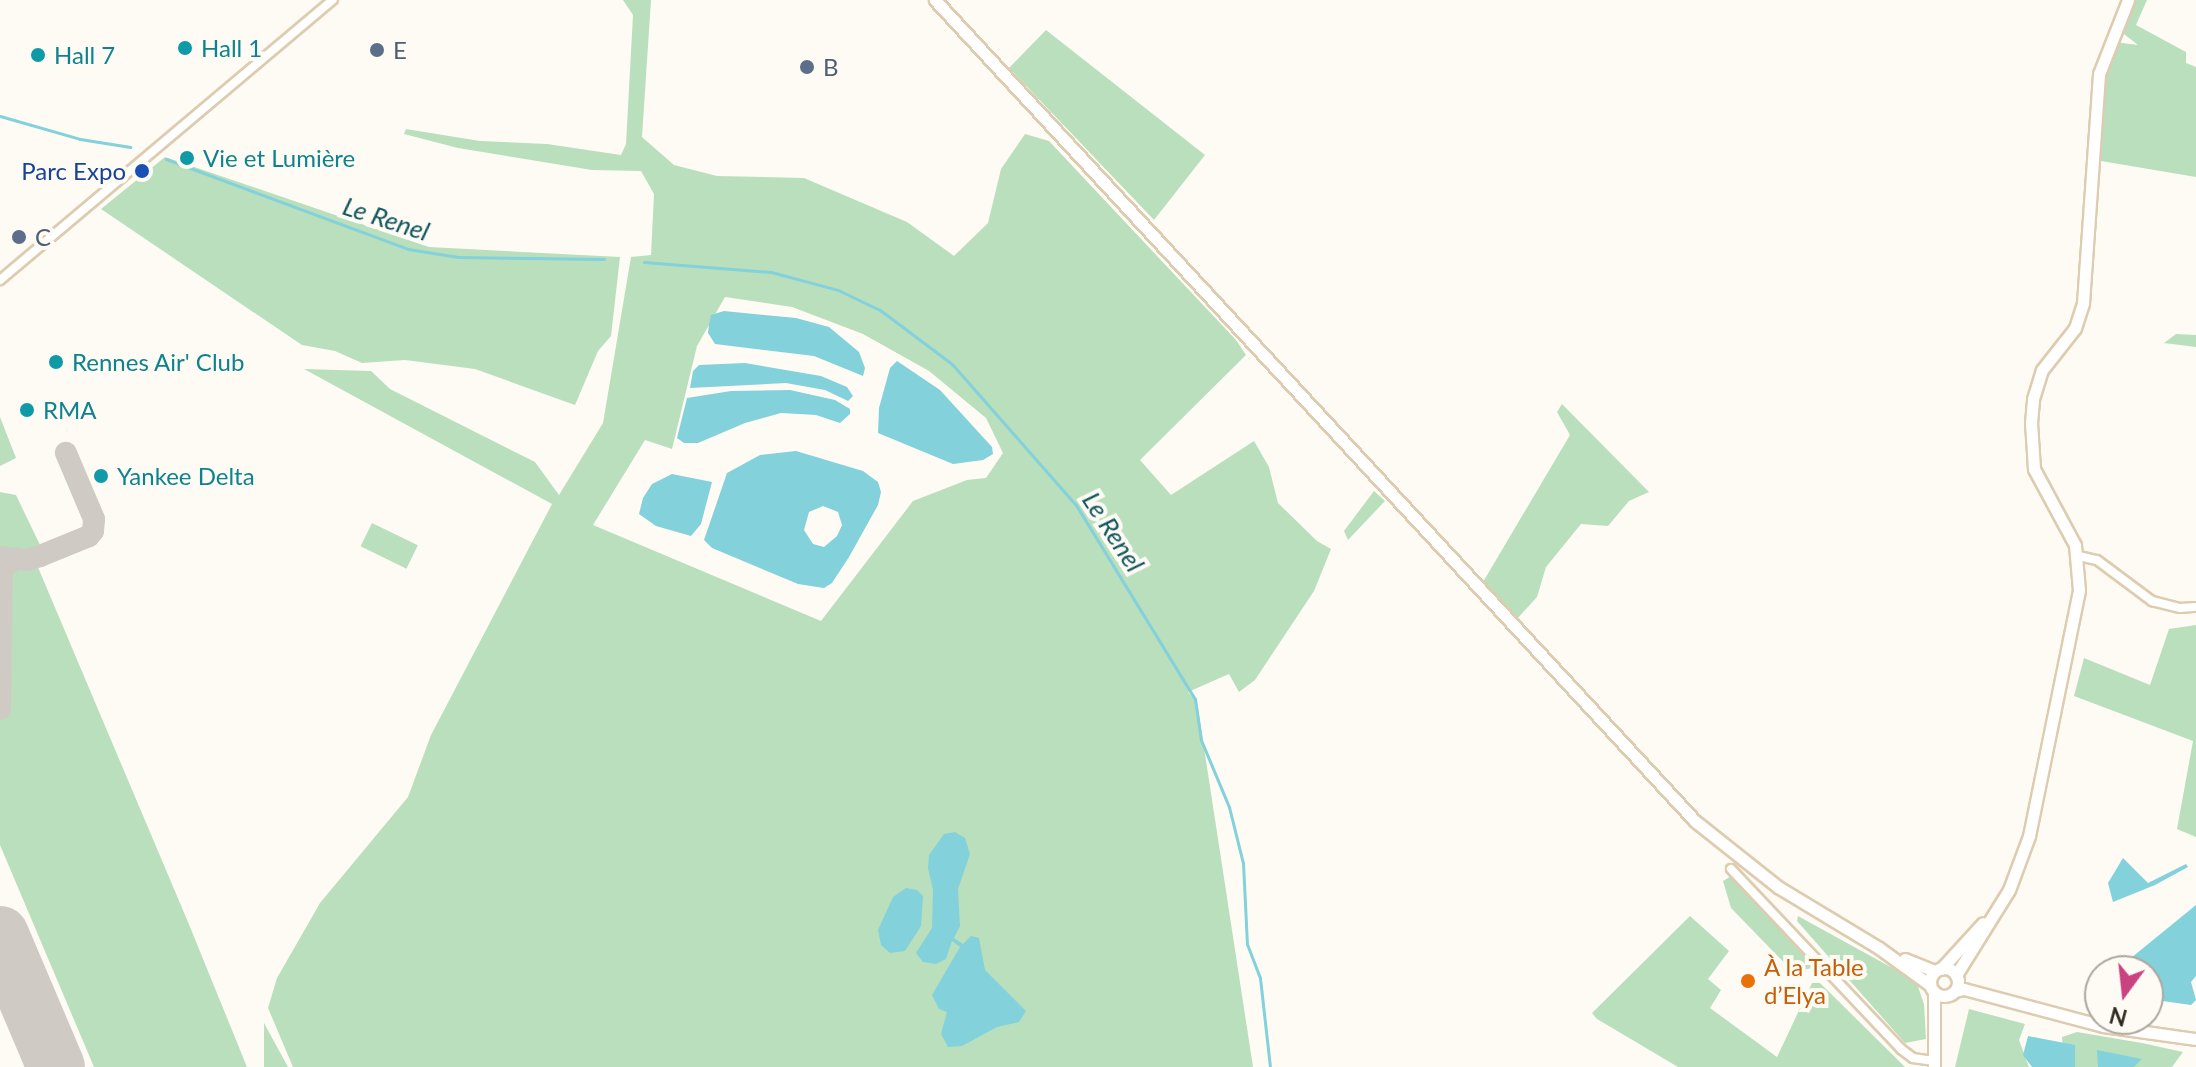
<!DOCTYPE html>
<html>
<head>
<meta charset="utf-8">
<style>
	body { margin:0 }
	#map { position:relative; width:2196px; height:1067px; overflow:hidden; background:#fefbf5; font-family:Lato,sans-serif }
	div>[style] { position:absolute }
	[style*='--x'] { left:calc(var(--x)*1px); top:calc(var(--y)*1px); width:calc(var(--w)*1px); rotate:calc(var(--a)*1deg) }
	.green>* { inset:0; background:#badfbd; transform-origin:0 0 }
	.water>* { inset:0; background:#82d1db }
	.stream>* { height:3px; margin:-1.5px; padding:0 1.5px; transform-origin:1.5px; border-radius:1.5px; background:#82d1db }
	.taxiway>* { height:22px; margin:-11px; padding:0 11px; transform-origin:11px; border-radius:11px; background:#cfcbc4 }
	.runway>* { height:58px; margin:-29px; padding:0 29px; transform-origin:29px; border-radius:29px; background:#cfcbc4 }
	.roads { filter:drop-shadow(2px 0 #ddccaf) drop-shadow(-2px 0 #ddccaf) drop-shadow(0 2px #ddccaf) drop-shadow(0 -2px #ddccaf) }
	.minor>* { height:8px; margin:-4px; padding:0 4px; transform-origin:4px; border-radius:4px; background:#fff }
	.major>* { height:11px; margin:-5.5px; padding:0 5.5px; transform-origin:5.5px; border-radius:5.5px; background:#fff }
	.major>.ring { margin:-5.5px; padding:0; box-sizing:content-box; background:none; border:11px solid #fff; border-radius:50% }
	.dots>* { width:22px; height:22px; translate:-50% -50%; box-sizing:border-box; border:4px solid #fefbf5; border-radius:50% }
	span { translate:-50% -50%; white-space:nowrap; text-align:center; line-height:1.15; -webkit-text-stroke:8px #fefbf5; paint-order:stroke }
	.culture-label { font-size:24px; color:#0d838f }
	.left { translate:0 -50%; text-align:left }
	.service-label { font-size:24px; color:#4e5e75 }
	.transit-label { font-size:24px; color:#164399 }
	.right { translate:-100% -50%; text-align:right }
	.food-label { font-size:24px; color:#c56008 }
	.water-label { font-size:26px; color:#13575f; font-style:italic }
	.north { position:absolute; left:2084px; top:955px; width:80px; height:80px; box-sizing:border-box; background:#fefbf5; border:2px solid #aca79f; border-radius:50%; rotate:195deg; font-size:22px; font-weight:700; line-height:32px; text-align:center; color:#30291e }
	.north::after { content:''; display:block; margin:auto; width:28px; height:36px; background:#ca427f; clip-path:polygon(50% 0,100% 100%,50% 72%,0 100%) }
</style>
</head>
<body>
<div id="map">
	<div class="green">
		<i style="clip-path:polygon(evenodd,623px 0,651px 0,642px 137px,674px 165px,717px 176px,804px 178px,907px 222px,954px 256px,988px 223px,1001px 169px,1025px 134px,1049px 141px,1236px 340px,1246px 355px,1140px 460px,1171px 495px,1254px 441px,1269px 467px,1278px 503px,1317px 541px,1331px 549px,1314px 591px,1255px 680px,1239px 692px,1229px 674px,1188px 692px,1197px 702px,1253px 1067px,293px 1067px,268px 1008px,277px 978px,320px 903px,408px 797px,431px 735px,552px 504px,304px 369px,371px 371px,390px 389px,535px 462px,559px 495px,603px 423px,631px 257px,651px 255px,654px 194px,641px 171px,592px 170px,458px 148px,404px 134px,406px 129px,480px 141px,547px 144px,621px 155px,626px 144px,633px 15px,623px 0,725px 297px,792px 307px,863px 334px,929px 371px,986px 418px,1003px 453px,986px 478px,967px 480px,913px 501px,821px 621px,593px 525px,645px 440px,672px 449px,697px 346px,725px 297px)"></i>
		<i style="clip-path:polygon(2128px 0,2147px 0,2136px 25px,2186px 52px,2186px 63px,2196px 67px,2196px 177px,2101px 161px,2103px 85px,2115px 42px,2138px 45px,2115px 27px)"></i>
		<i style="clip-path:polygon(1046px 30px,1205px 155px,1154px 220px,1009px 68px)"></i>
		<i style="clip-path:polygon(165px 157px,429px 247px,620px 257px,611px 336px,598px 351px,575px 405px,475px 369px,405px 360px,362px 363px,335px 351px,302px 345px,101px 209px)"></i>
		<i style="clip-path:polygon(2176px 334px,2196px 335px,2196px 347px,2164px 343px)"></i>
		<i style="clip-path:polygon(1562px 404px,1649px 492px,1629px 501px,1608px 526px,1581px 524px,1546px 567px,1537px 597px,1517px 619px,1483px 582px,1570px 435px,1557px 412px)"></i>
		<i style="clip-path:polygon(0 417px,16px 458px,0 466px)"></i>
		<i style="clip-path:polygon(1374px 491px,1385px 501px,1348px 540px,1344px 531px)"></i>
		<i style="clip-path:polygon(0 492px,16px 495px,41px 547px,25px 552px,0 550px)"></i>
		<i style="left:372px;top:523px;width:51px;height:26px;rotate:26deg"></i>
		<i style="clip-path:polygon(37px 565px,188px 922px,247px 1067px,94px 1067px,0 845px,0 566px)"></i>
		<i style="clip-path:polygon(2196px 625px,2196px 837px,2177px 829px,2193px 741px,2074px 696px,2084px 658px,2150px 685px,2169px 629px)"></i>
		<i style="clip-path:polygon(1733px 875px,1817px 967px,1793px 972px,1731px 908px,1723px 881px)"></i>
		<i style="clip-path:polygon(1690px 916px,1729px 951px,1708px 979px,1721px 990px,1710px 1008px,1777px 1057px,1812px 983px,1820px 983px,1905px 1067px,1678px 1067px,1597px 1019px,1592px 1013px)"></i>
		<i style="clip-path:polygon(1798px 916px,1916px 981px,1924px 1004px,1926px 1039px,1905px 1043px,1797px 921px)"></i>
		<i style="clip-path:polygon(1969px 1009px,2025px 1024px,2019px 1040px,2029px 1067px,1955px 1067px)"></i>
		<i style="clip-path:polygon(264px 1023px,288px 1067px,264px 1067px)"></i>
		<i style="clip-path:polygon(2077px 1032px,2142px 1043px,2183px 1052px,2172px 1067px,2064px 1067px,2062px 1037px)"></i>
	</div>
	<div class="water">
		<i style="clip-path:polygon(724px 311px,796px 318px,829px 327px,859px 352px,865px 368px,863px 376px,814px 356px,715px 344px,708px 333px,709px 324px,711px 315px)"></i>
		<i style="clip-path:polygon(897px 361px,940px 390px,992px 447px,993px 454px,983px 460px,953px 464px,878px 433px,879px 408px,890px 368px)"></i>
		<i style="clip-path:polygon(745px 363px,821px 376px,847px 387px,853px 396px,848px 401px,825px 390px,786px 383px,690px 388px,693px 371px,699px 365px)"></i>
		<i style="clip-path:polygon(790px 390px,835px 400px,850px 409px,850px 414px,840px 423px,816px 415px,781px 413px,745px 423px,698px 443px,684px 443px,677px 438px,687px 398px,731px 391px)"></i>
		<i style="clip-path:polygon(evenodd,796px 451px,863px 471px,878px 482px,881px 492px,878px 505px,849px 557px,832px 583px,824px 588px,798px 584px,712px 548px,704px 540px,727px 473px,760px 455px,796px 451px,823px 506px,838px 512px,842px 525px,837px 536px,824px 547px,813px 544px,804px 530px,809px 512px,823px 506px)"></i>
		<i style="clip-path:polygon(672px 474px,712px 482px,701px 524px,691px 536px,656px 526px,639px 514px,643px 498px,652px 484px)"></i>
		<i style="clip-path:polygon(955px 832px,965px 838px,970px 854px,958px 889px,960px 926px,954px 938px,963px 944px,971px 936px,979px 938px,985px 970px,1026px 1011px,1019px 1022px,997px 1027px,962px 1046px,948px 1047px,941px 1034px,947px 1012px,939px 1009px,932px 995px,960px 947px,952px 941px,946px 959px,936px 964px,923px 962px,916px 953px,932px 928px,933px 890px,928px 868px,929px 855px,944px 834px)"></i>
		<i style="clip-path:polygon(2123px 858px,2148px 883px,2186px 864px,2188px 867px,2155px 885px,2113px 902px,2108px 883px)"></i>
		<i style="clip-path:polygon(906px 888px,917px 890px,923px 896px,921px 926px,905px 951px,890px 953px,881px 945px,878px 930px,893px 897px)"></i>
		<i style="clip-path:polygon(2196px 905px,2196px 976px,2191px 982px,2196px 1000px,2191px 1005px,2148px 999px,2148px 971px,2115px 971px)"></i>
		<i style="clip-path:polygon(2028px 1036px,2075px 1045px,2075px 1067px,2032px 1067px,2023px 1055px)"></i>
		<i style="clip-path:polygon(2097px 1050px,2142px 1059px,2134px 1067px,2098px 1067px)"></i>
	</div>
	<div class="stream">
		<i style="--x:0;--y:116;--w:83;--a:16"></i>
		<i style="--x:80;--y:139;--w:51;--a:9.1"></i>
		<i style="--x:166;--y:159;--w:258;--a:20.4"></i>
		<i style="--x:408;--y:249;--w:51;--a:9.1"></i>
		<i style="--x:458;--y:257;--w:146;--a:0.8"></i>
		<i style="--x:644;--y:262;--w:127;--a:4.5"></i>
		<i style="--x:771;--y:272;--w:69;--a:15"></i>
		<i style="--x:838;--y:290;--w:47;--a:25.5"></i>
		<i style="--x:880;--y:310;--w:90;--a:36.9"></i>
		<i style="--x:952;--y:364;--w:188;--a:48.7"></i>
		<i style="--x:1076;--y:505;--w:228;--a:58.5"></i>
		<i style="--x:1195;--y:699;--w:41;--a:81.7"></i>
		<i style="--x:1201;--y:740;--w:73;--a:67.3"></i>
		<i style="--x:1229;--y:807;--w:58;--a:76"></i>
		<i style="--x:1243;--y:863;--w:81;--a:87.2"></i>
		<i style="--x:1247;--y:944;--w:36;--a:69"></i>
		<i style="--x:1260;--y:978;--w:90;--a:83.6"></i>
	</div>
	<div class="taxiway">
		<i style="--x:0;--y:557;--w:27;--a:6"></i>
		<i style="--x:27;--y:560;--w:14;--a:-17"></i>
		<i style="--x:40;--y:556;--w:53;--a:-22.2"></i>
		<i style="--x:89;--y:536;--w:6;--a:-51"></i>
		<i style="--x:93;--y:531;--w:12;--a:-85"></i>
		<i style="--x:94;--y:519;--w:72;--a:-113"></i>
		<i style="--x:0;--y:709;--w:142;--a:-89.2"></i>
		<i style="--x:2;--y:567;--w:17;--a:-28"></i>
	</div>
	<div class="runway">
		<i style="--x:0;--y:935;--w:143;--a:67"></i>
	</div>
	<div class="roads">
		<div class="minor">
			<i style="--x:0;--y:280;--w:435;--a:-40.1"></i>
			<i style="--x:2079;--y:556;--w:18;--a:13"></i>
			<i style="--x:2097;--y:560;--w:69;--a:36.7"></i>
			<i style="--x:2152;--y:601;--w:29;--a:14"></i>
			<i style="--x:2180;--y:608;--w:16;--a:-4"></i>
			<i style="--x:1731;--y:869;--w:248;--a:46.6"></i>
			<i style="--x:1901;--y:1049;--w:15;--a:37"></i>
			<i style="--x:1913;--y:1058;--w:21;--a:8"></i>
		</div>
		<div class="major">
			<i style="--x:935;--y:0;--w:1119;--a:47.21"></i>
			<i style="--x:1695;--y:821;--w:106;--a:38.5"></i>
			<i style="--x:1778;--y:887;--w:118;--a:31.1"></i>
			<i style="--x:1879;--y:948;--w:63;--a:36"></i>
			<i style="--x:1905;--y:959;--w:32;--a:22"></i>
			<i class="ring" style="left:1930px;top:968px;width:17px;height:17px"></i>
			<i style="--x:1941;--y:969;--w:62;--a:-47.6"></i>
			<i style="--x:1956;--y:975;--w:100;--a:-58.1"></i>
			<i style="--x:2009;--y:890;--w:58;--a:-69.7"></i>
			<i style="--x:2029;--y:836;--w:251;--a:-78.5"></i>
			<i style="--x:2079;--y:590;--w:45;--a:-95.1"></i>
			<i style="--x:2075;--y:545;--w:86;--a:-118.3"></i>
			<i style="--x:2034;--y:469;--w:46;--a:-93.7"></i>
			<i style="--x:2031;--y:423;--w:24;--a:-85"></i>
			<i style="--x:2033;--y:399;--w:30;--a:-73"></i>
			<i style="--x:2042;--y:370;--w:53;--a:-51.8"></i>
			<i style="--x:2075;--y:328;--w:26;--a:-72"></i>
			<i style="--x:2083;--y:303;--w:230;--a:-86"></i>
			<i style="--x:2099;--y:74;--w:79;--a:-68.6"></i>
			<i style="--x:1955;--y:991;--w:9;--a:-13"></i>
			<i style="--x:1964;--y:989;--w:144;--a:14.9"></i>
			<i style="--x:2103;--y:1026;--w:94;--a:8"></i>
			<i style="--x:1934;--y:992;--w:75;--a:90"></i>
		</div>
	</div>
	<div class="dots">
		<i style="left:185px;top:48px;background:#0f9aa8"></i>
		<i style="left:377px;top:50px;background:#5c6f8a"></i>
		<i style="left:38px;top:55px;background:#0f9aa8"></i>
		<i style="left:807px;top:67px;background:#5c6f8a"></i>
		<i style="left:187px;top:158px;background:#0f9aa8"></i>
		<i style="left:142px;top:171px;background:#1a4fb4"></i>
		<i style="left:19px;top:237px;background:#5c6f8a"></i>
		<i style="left:56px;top:362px;background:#0f9aa8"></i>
		<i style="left:27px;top:410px;background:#0f9aa8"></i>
		<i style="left:101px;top:476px;background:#0f9aa8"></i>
		<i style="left:1748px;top:981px;background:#e8710a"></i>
	</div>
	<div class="culture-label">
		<span class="left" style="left:201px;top:48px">Hall 1</span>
		<span class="left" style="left:54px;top:55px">Hall 7</span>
		<span class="left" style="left:203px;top:158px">Vie et Lumière</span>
		<span class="left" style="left:72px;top:362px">Rennes Air' Club</span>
		<span class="left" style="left:43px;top:410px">RMA</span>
		<span class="left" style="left:117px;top:476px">Yankee Delta</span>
	</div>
	<div class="service-label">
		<span class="left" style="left:393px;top:50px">E</span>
		<span class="left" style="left:823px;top:67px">B</span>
		<span class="left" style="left:35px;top:237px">C</span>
	</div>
	<div class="transit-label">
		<span class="right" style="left:126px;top:171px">Parc Expo</span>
	</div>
	<div class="food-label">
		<span class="left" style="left:1764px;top:981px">À la Table<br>d’Elya</span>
	</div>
	<div class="water-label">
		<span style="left:386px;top:219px;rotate:18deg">Le Renel</span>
		<span style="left:1113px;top:532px;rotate:57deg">Le Renel</span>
	</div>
	<div class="north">N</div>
</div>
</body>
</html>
